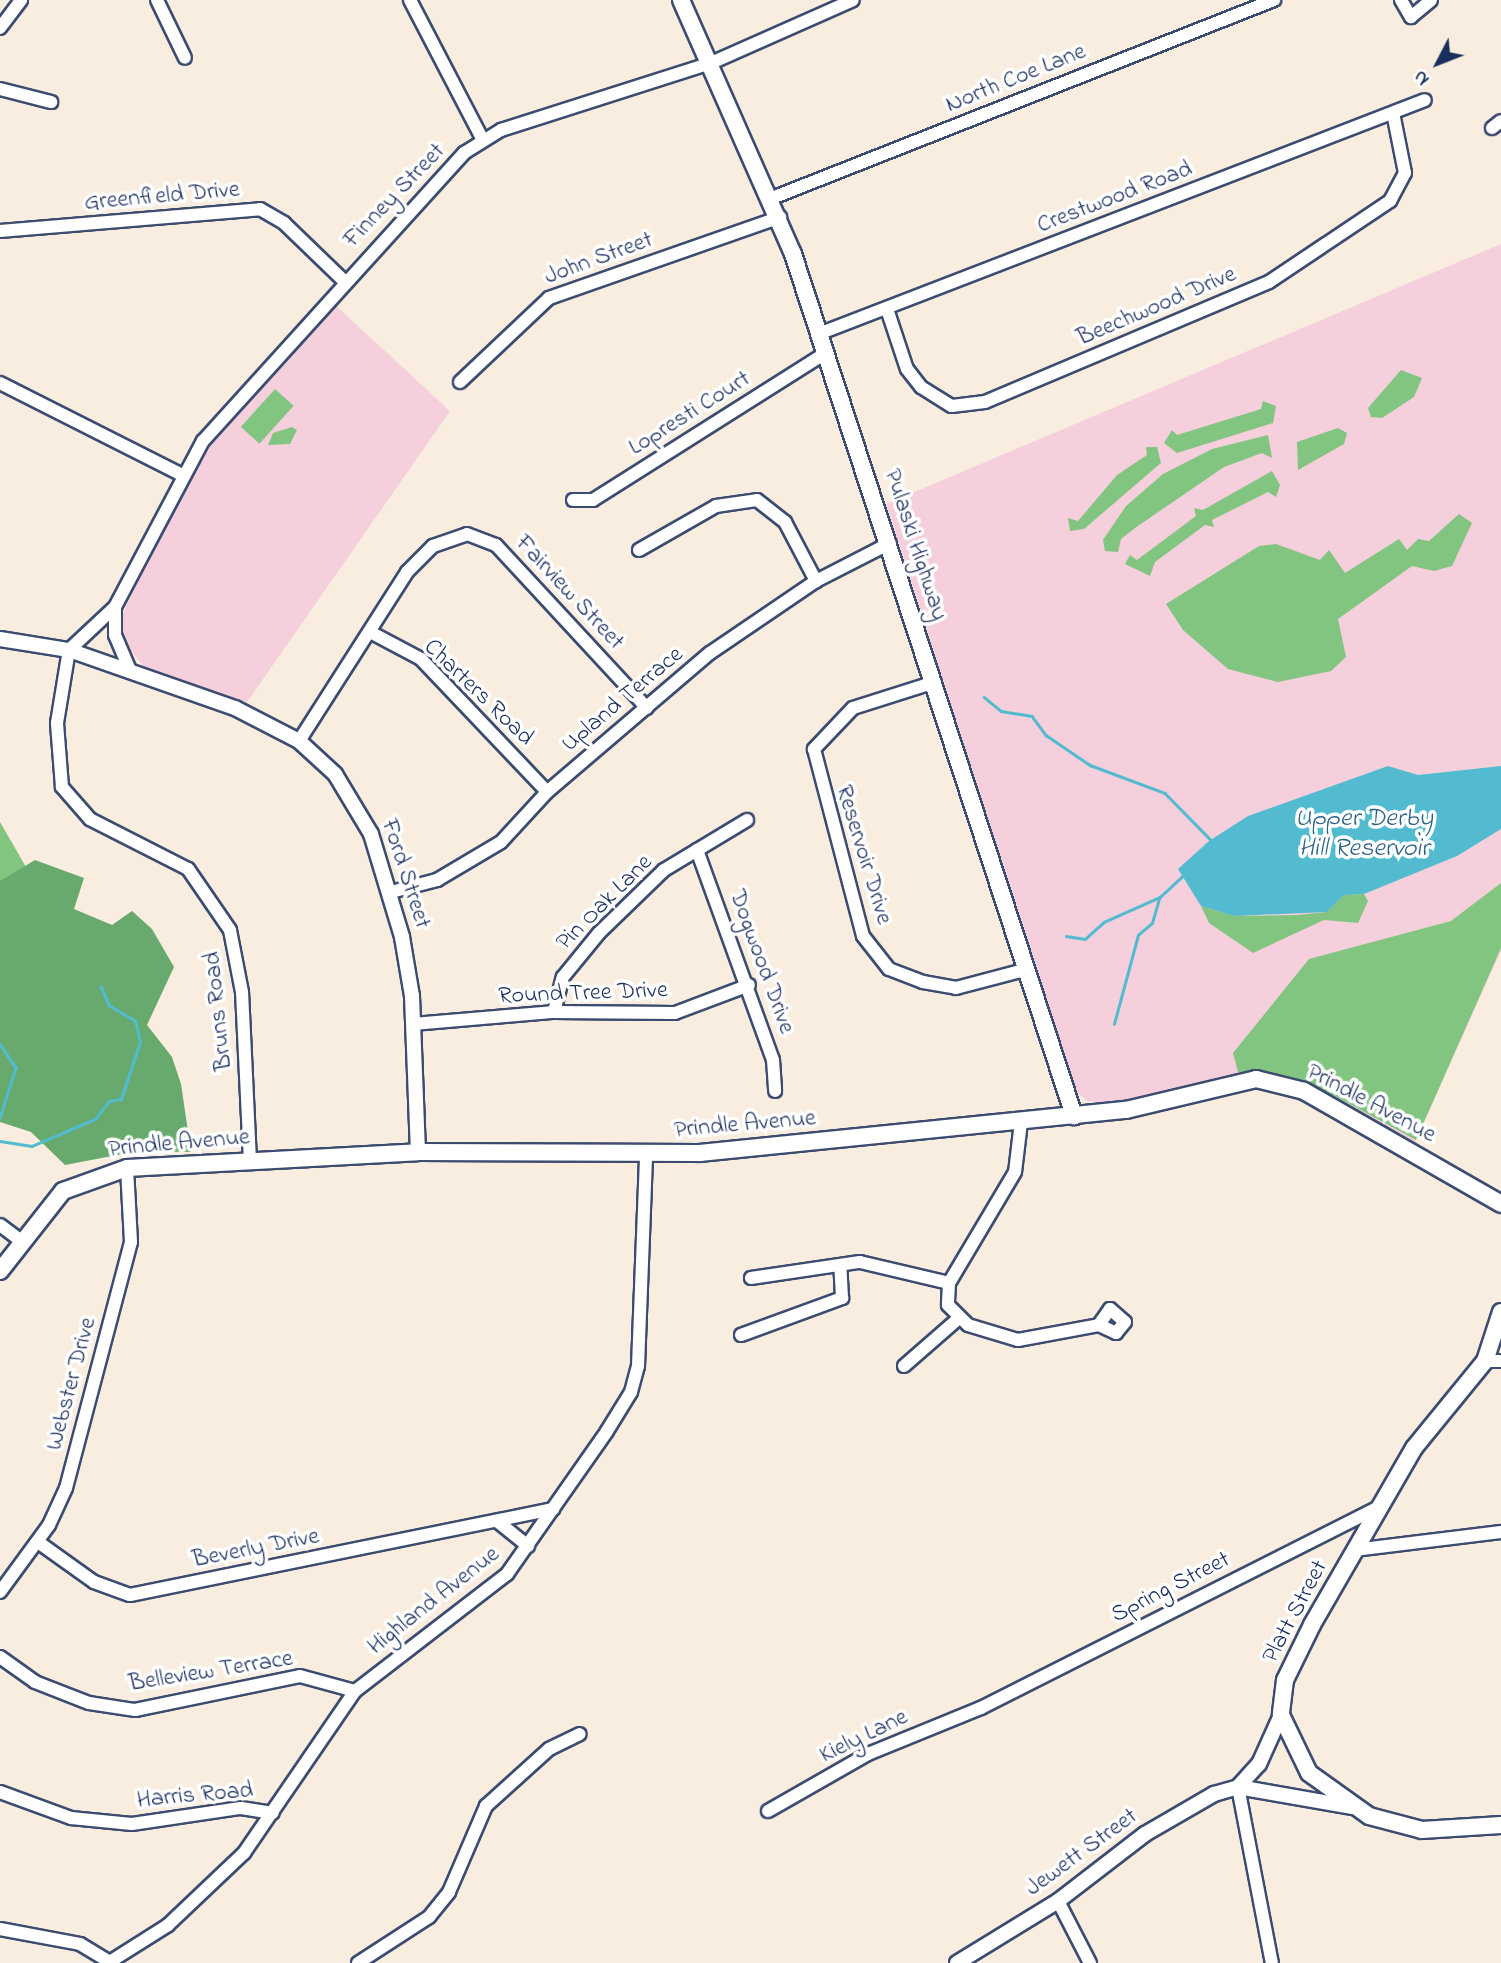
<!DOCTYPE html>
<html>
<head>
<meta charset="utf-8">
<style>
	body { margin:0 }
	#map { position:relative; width:1501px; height:1963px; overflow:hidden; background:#f8edde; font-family:"Indie Flower",sans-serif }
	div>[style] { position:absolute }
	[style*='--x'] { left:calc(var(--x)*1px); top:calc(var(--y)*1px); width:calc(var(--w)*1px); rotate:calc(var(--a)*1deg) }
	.built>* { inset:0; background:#f5cfdb }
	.green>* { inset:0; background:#81c580; transform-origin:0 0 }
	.forest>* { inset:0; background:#68aa6e }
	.water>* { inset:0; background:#52bbcf }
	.stream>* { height:2.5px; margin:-1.25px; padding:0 1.25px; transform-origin:1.25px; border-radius:1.25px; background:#52bbcf }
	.roads { filter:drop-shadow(2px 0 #3c4c71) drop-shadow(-2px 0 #3c4c71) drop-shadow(0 2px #3c4c71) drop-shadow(0 -2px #3c4c71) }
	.minor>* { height:12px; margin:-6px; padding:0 6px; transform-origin:6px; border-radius:6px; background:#fff }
	.tertiary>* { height:14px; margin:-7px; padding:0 7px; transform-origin:7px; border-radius:7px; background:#fff }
	.secondary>* { height:16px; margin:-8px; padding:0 8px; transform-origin:8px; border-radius:8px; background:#fff }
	span { translate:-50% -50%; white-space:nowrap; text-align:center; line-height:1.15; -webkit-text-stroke:7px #fff; paint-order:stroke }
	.street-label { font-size:24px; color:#1b2f5e }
	.water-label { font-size:26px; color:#2e6086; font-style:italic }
	.north { position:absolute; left:1403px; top:28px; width:70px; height:70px; -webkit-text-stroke:5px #fff; paint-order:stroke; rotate:228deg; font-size:19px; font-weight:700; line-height:28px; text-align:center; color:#1b2f5e }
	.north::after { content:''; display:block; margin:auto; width:24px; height:32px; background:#1b2f5e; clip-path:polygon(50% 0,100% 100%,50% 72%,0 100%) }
</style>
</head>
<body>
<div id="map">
	<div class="built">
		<i style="clip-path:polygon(1501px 244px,1501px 951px,1414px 1144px,1230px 1076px,1123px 1105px,1087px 1101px,1077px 1092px,886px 504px)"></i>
		<i style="clip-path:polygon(336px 306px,450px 411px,247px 702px,145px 668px,123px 641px,121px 617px,188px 480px,224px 427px)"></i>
	</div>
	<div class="green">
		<i style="clip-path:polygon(1401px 370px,1422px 378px,1414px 397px,1382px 418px,1371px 417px,1368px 408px)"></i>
		<i style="left:275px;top:389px;width:25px;height:51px;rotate:42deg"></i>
		<i style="clip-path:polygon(1263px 401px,1276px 406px,1273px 423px,1177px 453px,1164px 443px,1172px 430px,1177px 435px,1261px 409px)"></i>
		<i style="clip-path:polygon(292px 427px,297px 430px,290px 444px,268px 445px,273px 433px)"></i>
		<i style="clip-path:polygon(1338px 428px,1347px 433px,1344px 444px,1298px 470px,1297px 442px)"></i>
		<i style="clip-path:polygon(1268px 435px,1272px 458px,1262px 453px,1224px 467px,1135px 528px,1121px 539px,1118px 552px,1105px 551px,1103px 540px,1126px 506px,1163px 474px,1212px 449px)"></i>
		<i style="clip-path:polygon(1146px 447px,1157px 447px,1161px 463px,1084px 529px,1070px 531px,1068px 518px,1078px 521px,1117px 475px,1147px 455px)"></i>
		<i style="clip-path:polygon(1272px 471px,1280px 485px,1276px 497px,1268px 492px,1212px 520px,1214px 527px,1205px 525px,1155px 562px,1150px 576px,1125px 564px,1130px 555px,1137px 560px,1196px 516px,1194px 508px,1203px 510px)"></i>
		<i style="clip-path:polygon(1459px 514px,1472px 523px,1452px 566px,1434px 571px,1412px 566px,1338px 619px,1346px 657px,1331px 671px,1278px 682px,1228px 669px,1183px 630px,1166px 604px,1259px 546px,1276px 544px,1320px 560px,1329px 550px,1345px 573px,1399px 539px,1407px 550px,1418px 539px,1429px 541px)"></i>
		<i style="clip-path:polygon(0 822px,30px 874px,0 931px)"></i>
		<i style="clip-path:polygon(1501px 883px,1501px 948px,1416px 1140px,1333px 1095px,1269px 1072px,1238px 1072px,1233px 1053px,1309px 959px,1451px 921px)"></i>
		<i style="clip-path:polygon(1364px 894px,1368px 901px,1358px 923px,1324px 920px,1253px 953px,1209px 923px,1201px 906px,1234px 916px,1297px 915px,1327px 912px,1344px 895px)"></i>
	</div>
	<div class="forest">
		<i style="clip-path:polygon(35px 860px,84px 878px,74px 909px,112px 925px,132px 911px,152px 929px,174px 967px,147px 1025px,172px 1057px,181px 1084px,191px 1152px,138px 1151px,65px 1165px,31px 1132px,0 1122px,0 881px)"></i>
	</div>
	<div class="water">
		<i style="clip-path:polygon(1388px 766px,1418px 775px,1501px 766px,1501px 829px,1457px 856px,1364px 894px,1344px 895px,1327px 912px,1234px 916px,1201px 906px,1178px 869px,1209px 841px,1248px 816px)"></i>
	</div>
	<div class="stream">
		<i style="--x:984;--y:697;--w:22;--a:39"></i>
		<i style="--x:1001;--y:711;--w:31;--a:9"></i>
		<i style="--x:1032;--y:716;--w:24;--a:54"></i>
		<i style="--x:1046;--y:735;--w:53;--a:34.3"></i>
		<i style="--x:1090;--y:765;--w:80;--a:20.5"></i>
		<i style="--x:1165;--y:793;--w:67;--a:45.6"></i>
		<i style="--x:1066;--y:936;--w:19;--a:9"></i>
		<i style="--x:1085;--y:939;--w:25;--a:-42"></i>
		<i style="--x:1104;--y:922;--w:61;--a:-24.1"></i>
		<i style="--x:1160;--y:897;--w:33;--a:-43"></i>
		<i style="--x:1114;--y:1024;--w:92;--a:-74.9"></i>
		<i style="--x:1138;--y:935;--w:18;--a:-41"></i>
		<i style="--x:1152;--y:923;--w:25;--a:-74"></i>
		<i style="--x:0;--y:1044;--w:29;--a:56"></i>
		<i style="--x:16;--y:1068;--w:52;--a:107.7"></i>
		<i style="--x:0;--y:1141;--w:32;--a:9"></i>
		<i style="--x:32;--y:1146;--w:69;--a:-23.2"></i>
		<i style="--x:95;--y:1119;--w:23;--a:-52"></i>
		<i style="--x:109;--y:1101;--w:12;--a:-9"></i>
		<i style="--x:121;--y:1099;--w:60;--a:-71.6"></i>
		<i style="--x:140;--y:1042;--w:22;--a:-103"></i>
		<i style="--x:135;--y:1021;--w:30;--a:-150"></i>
		<i style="--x:109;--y:1006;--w:21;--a:-113"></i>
	</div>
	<div class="roads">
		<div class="minor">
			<i style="--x:157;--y:0;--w:64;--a:64.2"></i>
			<i style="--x:410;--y:0;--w:158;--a:62.5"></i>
			<i style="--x:1401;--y:0;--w:20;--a:60"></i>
			<i style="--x:1411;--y:17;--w:26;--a:-40"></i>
			<i style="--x:0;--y:28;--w:35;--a:-53"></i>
			<i style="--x:0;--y:89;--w:53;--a:14.3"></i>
			<i style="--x:1492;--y:128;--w:11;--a:-38"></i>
			<i style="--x:772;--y:198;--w:540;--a:-21.53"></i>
			<i style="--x:0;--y:231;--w:261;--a:-4.8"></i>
			<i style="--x:260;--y:209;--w:28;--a:30"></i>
			<i style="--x:284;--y:223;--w:82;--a:44"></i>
			<i style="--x:887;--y:309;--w:63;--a:71.6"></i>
			<i style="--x:907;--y:369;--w:23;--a:52"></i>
			<i style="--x:921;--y:387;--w:36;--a:32"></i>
			<i style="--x:952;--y:406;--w:33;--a:-7"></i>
			<i style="--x:985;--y:402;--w:308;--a:-22.9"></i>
			<i style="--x:1269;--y:282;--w:146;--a:-33.8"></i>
			<i style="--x:1390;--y:201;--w:32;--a:-62"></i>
			<i style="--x:1405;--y:173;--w:61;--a:-101.3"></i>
			<i style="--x:821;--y:333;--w:647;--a:-21.09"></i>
			<i style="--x:460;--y:382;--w:122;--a:-43.3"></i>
			<i style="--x:549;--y:298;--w:245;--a:-19.3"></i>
			<i style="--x:0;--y:383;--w:204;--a:26.8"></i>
			<i style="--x:573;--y:500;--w:20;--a:0"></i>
			<i style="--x:593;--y:500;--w:277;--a:-32.3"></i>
			<i style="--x:639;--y:550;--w:89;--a:-29.7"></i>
			<i style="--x:716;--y:506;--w:41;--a:-8.3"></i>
			<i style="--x:757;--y:500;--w:36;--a:38"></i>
			<i style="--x:785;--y:522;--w:67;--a:62.3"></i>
			<i style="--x:115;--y:608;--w:27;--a:90"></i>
			<i style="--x:115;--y:635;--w:39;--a:67"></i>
			<i style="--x:372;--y:633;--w:55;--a:28"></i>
			<i style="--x:421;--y:659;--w:183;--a:46.5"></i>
			<i style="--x:935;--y:682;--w:86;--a:162.4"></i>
			<i style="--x:853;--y:708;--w:57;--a:133.6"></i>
			<i style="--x:814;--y:749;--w:193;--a:75.3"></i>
			<i style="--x:863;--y:936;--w:42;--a:51.8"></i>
			<i style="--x:889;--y:969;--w:36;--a:21"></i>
			<i style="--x:923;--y:982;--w:34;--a:10"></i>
			<i style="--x:956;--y:988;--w:70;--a:-14.8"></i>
			<i style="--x:299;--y:741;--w:201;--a:-57.4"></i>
			<i style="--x:407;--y:572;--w:37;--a:-45"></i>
			<i style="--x:433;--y:546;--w:36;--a:-19"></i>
			<i style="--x:467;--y:534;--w:31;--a:21"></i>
			<i style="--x:496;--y:545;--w:222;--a:47.2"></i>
			<i style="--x:697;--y:850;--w:223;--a:70.1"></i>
			<i style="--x:773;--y:1060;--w:31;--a:86"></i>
			<i style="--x:391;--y:892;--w:48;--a:-14.6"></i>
			<i style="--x:437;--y:880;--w:74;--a:-30.7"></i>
			<i style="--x:501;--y:842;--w:68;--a:-47.4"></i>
			<i style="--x:547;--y:792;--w:214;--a:-40.5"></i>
			<i style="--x:710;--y:653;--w:128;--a:-34.2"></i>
			<i style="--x:816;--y:581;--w:83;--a:-27.2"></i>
			<i style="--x:554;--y:1012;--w:36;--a:-76"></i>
			<i style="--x:563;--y:977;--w:57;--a:-50.7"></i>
			<i style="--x:599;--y:933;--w:91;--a:-44.1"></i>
			<i style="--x:664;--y:870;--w:97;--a:-31.1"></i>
			<i style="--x:413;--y:1024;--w:142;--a:-4.9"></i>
			<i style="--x:554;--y:1012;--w:121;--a:0.5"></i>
			<i style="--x:675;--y:1013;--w:79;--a:-20.7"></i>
			<i style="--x:1021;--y:1122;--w:50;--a:96.8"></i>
			<i style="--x:1015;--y:1172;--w:129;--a:120.7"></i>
			<i style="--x:949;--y:1283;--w:22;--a:93"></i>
			<i style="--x:948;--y:1305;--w:28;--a:45"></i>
			<i style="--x:968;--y:1325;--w:52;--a:16.7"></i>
			<i style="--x:1018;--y:1340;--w:82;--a:-10.5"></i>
			<i style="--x:1099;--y:1325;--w:19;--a:25"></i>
			<i style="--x:1116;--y:1333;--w:14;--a:-51"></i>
			<i style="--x:1125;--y:1322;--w:20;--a:-139"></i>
			<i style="--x:1110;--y:1309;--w:19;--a:125"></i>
			<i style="--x:250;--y:1161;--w:169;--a:-92.7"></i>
			<i style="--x:242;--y:992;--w:63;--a:-101"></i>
			<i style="--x:230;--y:930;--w:74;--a:-124.5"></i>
			<i style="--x:188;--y:869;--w:110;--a:-153"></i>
			<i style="--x:90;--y:819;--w:43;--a:-131.2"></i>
			<i style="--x:62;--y:787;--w:64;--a:-94.5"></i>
			<i style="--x:57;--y:723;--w:74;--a:-80.7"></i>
			<i style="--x:69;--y:650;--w:63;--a:-43.1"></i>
			<i style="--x:115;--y:607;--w:188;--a:-62.1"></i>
			<i style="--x:203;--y:441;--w:389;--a:-47.8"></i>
			<i style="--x:464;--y:153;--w:44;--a:-31.9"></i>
			<i style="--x:501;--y:130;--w:220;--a:-17.7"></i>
			<i style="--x:711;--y:63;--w:155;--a:-23.9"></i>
			<i style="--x:0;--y:1225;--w:25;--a:37"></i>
			<i style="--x:751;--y:1278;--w:110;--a:-8.4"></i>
			<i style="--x:860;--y:1262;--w:91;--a:13.3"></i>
			<i style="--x:741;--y:1335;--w:108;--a:-20.1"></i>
			<i style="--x:842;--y:1298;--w:33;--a:-93"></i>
			<i style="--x:1485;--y:1361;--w:16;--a:0"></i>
			<i style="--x:904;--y:1366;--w:73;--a:-41.1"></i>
			<i style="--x:497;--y:1521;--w:40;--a:39"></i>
			<i style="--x:38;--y:1542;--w:69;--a:35.5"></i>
			<i style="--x:94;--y:1582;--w:38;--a:20"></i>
			<i style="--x:130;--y:1595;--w:432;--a:-11.5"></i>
			<i style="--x:1354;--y:1550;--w:148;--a:-7"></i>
			<i style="--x:0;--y:1592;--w:83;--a:-53.8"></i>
			<i style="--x:49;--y:1525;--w:41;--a:-65.3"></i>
			<i style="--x:66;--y:1488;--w:254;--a:-75.2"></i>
			<i style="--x:131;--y:1242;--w:74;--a:-93.1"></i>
			<i style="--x:0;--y:1657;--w:43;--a:35.5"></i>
			<i style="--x:35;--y:1682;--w:58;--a:21.3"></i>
			<i style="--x:89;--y:1703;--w:47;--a:8.7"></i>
			<i style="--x:135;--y:1710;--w:168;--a:-11.6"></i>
			<i style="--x:300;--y:1676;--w:57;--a:15.3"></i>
			<i style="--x:1238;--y:1787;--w:179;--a:79.1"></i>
			<i style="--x:0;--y:1792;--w:76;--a:20.1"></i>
			<i style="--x:71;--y:1818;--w:61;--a:5.6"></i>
			<i style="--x:132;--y:1824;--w:110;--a:-8.4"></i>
			<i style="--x:241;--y:1808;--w:32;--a:9"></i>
			<i style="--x:768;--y:1811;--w:115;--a:-29.7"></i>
			<i style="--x:868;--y:1754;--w:122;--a:-22.2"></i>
			<i style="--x:981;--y:1708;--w:448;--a:-26.8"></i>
			<i style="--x:1058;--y:1901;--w:70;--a:62.7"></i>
			<i style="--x:0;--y:1929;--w:81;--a:10.6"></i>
			<i style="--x:80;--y:1944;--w:35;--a:31"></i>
			<i style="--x:108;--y:1963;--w:71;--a:-32.3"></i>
			<i style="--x:168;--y:1925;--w:105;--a:-43.5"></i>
			<i style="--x:244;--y:1853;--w:196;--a:-55.6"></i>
			<i style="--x:355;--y:1691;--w:192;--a:-37.6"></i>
			<i style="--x:507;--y:1574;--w:174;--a:-55"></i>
			<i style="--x:607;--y:1431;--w:46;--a:-58.4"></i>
			<i style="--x:631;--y:1392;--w:27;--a:-75"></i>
			<i style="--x:638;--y:1366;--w:210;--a:-87.8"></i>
			<i style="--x:358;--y:1963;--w:85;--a:-32.9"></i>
			<i style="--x:429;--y:1917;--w:32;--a:-51"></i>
			<i style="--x:449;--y:1892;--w:94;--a:-66.7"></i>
			<i style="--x:486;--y:1806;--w:85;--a:-42.1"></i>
			<i style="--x:549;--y:1749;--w:34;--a:-26"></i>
		</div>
		<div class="tertiary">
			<i style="--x:0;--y:639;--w:70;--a:9.1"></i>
			<i style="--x:69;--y:650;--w:176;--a:19.3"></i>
			<i style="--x:235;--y:708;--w:72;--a:27.3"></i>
			<i style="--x:299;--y:741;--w:49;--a:42.5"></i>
			<i style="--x:335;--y:774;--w:70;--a:59"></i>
			<i style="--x:371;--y:834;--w:108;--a:73.2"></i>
			<i style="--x:402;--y:937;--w:60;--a:80.4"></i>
			<i style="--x:412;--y:996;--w:156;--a:87.8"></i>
			<i style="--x:1238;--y:1787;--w:31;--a:-48"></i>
			<i style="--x:1259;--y:1764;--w:54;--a:-65.8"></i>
			<i style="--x:957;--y:1963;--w:119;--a:-31.5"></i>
			<i style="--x:1058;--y:1901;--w:110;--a:-37.6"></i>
			<i style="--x:1145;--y:1834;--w:80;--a:-30.1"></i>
			<i style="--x:1214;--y:1794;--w:25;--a:-16"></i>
			<i style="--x:1238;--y:1787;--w:115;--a:10"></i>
		</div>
		<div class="secondary">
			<i style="--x:681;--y:0;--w:278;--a:66.2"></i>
			<i style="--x:793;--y:254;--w:907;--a:71.94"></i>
			<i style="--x:0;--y:1271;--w:102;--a:-51.8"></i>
			<i style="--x:63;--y:1191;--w:68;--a:-19.8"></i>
			<i style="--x:127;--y:1168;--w:291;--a:-3.1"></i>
			<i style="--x:418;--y:1152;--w:282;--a:0.2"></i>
			<i style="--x:700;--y:1153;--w:428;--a:-5.8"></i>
			<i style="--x:1126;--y:1110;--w:134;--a:-13.4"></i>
			<i style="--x:1256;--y:1079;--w:49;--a:14"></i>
			<i style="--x:1304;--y:1091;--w:227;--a:29.8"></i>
			<i style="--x:1501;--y:1312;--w:52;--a:108.1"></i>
			<i style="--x:1485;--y:1361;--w:112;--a:129.2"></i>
			<i style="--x:1414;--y:1448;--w:204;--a:120"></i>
			<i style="--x:1312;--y:1625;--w:61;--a:116.1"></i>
			<i style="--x:1285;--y:1680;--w:35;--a:97"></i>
			<i style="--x:1281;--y:1715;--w:64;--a:64.2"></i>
			<i style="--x:1309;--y:1773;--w:74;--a:35.6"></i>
			<i style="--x:1369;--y:1816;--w:55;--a:14.8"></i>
			<i style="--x:1422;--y:1830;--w:79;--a:-3.6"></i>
		</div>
	</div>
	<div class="street-label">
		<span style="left:1016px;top:79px;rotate:-22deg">North Coe Lane</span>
		<span style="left:395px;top:196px;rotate:-46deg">Finney Street</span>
		<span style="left:162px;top:197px;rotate:-5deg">Greenfield Drive</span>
		<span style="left:1115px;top:198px;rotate:-21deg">Crestwood Road</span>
		<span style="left:599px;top:259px;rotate:-20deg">John Street</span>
		<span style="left:1157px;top:307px;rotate:-23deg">Beechwood Drive</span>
		<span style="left:690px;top:414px;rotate:-32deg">Lopresti Court</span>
		<span style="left:915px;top:545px;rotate:72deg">Pulaski Highway</span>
		<span style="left:569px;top:593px;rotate:47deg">Fairview Street</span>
		<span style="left:478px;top:693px;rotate:44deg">Charters Road</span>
		<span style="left:623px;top:700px;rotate:-40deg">Upland Terrace</span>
		<span style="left:863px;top:855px;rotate:73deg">Reservoir Drive</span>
		<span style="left:405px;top:874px;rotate:72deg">Ford Street</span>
		<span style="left:605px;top:903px;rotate:-45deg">Pin Oak Lane</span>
		<span style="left:761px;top:962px;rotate:70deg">Dogwood Drive</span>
		<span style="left:583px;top:994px;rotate:-2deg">Round Tree Drive</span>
		<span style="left:219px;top:1011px;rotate:-96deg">Bruns Road</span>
		<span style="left:1371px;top:1104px;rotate:28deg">Prindle Avenue</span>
		<span style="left:745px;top:1125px;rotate:-5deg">Prindle Avenue</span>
		<span style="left:179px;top:1144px;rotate:-5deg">Prindle Avenue</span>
		<span style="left:72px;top:1384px;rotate:-75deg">Webster Drive</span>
		<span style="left:256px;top:1549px;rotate:-11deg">Beverly Drive</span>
		<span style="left:1171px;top:1588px;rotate:-27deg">Spring Street</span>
		<span style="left:434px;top:1601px;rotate:-38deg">Highland Avenue</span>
		<span style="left:1296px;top:1612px;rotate:-62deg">Platt Street</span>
		<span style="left:211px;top:1672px;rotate:-9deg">Belleview Terrace</span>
		<span style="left:864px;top:1737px;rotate:-26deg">Kiely Lane</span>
		<span style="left:195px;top:1796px;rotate:-5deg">Harris Road</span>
		<span style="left:1082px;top:1853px;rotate:-36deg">Jewett Street</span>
	</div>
	<div class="water-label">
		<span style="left:1364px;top:835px">Upper Derby<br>Hill Reservoir</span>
	</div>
	<div class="north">N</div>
</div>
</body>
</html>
